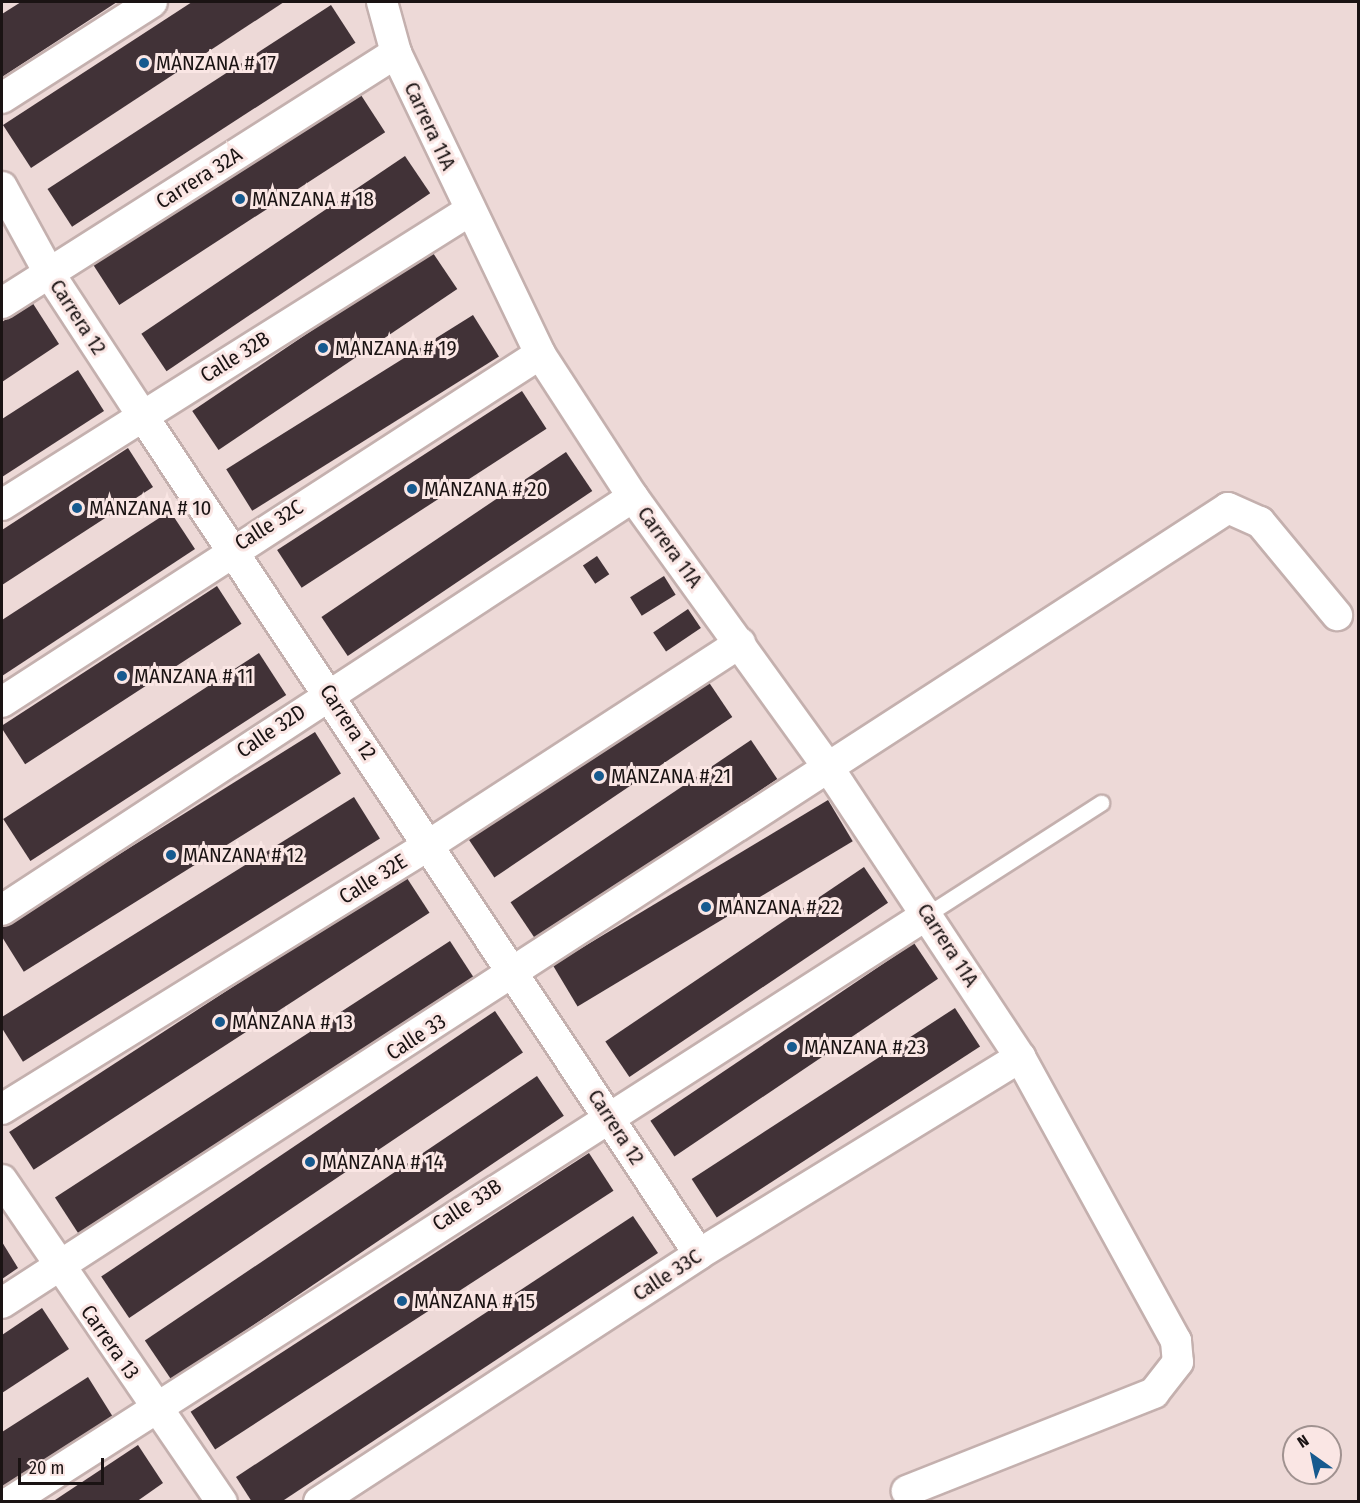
<!DOCTYPE html>
<html>
<head>
<meta charset="utf-8">
<style>
	body { margin:0 }
	#map { position:relative; width:1360px; height:1503px; overflow:hidden; background:#edd9d7; font-family:"Fira Sans Condensed",sans-serif }
	div>[style] { position:absolute }
	[style*='--x'] { left:calc(var(--x)*1px); top:calc(var(--y)*1px); width:calc(var(--w)*1px); rotate:calc(var(--a)*1deg) }
	.building>* { inset:0; background:#413237; transform-origin:0 0 }
	.roads { filter:drop-shadow(2px 0 #c4b0ae) drop-shadow(-2px 0 #c4b0ae) drop-shadow(0 2px #c4b0ae) drop-shadow(0 -2px #c4b0ae) }
	.service>* { height:15px; margin:-7.5px; padding:0 7.5px; transform-origin:7.5px; border-radius:7.5px; background:#fff }
	.minor>* { height:30px; margin:-15px; padding:0 15px; transform-origin:15px; border-radius:15px; background:#fff }
	.dots>* { width:16px; height:16px; translate:-50% -50%; box-sizing:border-box; border:3px solid #fae6e4; border-radius:50% }
	span { translate:-50% -50%; white-space:nowrap; text-align:center; line-height:1.15; -webkit-text-stroke:6px #fae6e4; paint-order:stroke }
	.poi-label { font-size:21px; color:#1a1313 }
	.left { translate:0 -50%; text-align:left }
	.street-label { font-size:21px; color:#1a1313 }
	.frame { position:absolute; inset:0; border:3px solid #1a1313; pointer-events:none }
	.north { position:absolute; left:1282px; top:1425px; width:60px; height:60px; box-sizing:border-box; background:#fae6e4; border:2px solid #a09290; border-radius:50%; rotate:327deg; font-size:16px; font-weight:700; line-height:24px; text-align:center; color:#1a1313 }
	.north::after { content:''; display:block; margin:auto; width:21px; height:27px; background:#165a8f; clip-path:polygon(50% 0,100% 100%,50% 72%,0 100%) }
	.scale { position:absolute; left:18px; top:1458px; width:86px; height:27px; box-sizing:border-box; border:3px solid #1a1313; border-top:0; padding-left:8px; font-size:18px; line-height:21px; white-space:nowrap; color:#1a1313; -webkit-text-stroke:4px #fae6e4; paint-order:stroke }
</style>
</head>
<body>
<div id="map">
	<div class="building">
		<i style="clip-path:polygon(21px 2px,117px 2px,2px 77px,2px 14px)"></i>
		<i style="clip-path:polygon(192px 2px,284px 2px,31px 168px,3px 125px)"></i>
		<i style="left:331px;top:5px;width:45px;height:338px;rotate:57deg"></i>
		<i style="left:359px;top:92px;width:48px;height:317px;rotate:57deg"></i>
		<i style="left:405px;top:156px;width:45px;height:318px;rotate:56deg"></i>
		<i style="left:431px;top:250px;width:47px;height:288px;rotate:56deg"></i>
		<i style="clip-path:polygon(32px 302px,59px 344px,2px 382px,2px 322px)"></i>
		<i style="left:473px;top:315px;width:49px;height:291px;rotate:58deg"></i>
		<i style="clip-path:polygon(78px 370px,104px 411px,2px 477px,2px 419px)"></i>
		<i style="left:522px;top:391px;width:45px;height:292px;rotate:57deg"></i>
		<i style="clip-path:polygon(128px 448px,153px 487px,2px 585px,2px 530px)"></i>
		<i style="left:566px;top:452px;width:47px;height:295px;rotate:56deg"></i>
		<i style="clip-path:polygon(170px 511px,195px 549px,2px 676px,2px 620px)"></i>
		<i style="left:597px;top:556px;width:22px;height:17px;rotate:56deg"></i>
		<i style="left:664px;top:576px;width:22px;height:40px;rotate:58deg"></i>
		<i style="left:217px;top:586px;width:45px;height:258px;rotate:57deg"></i>
		<i style="left:688px;top:609px;width:23px;height:42px;rotate:56deg"></i>
		<i style="left:259px;top:653px;width:50px;height:305px;rotate:57deg"></i>
		<i style="left:706px;top:678px;width:47px;height:287px;rotate:56deg"></i>
		<i style="left:315px;top:732px;width:49px;height:374px;rotate:58deg"></i>
		<i style="left:751px;top:740px;width:47px;height:290px;rotate:56deg"></i>
		<i style="left:354px;top:797px;width:49px;height:421px;rotate:58deg"></i>
		<i style="left:828px;top:800px;width:48px;height:321px;rotate:59deg"></i>
		<i style="left:864px;top:867px;width:43px;height:312px;rotate:56deg"></i>
		<i style="left:405px;top:875px;width:45px;height:472px;rotate:57deg"></i>
		<i style="left:450px;top:941px;width:43px;height:471px;rotate:57deg"></i>
		<i style="left:914px;top:943px;width:43px;height:318px;rotate:56deg"></i>
		<i style="left:955px;top:1008px;width:46px;height:314px;rotate:57deg"></i>
		<i style="left:495px;top:1011px;width:50px;height:475px;rotate:56deg"></i>
		<i style="left:537px;top:1076px;width:48px;height:473px;rotate:56deg"></i>
		<i style="left:589px;top:1153px;width:45px;height:475px;rotate:57deg"></i>
		<i style="clip-path:polygon(633px 1216px,658px 1253px,281px 1502px,252px 1502px,236px 1477px)"></i>
		<i style="clip-path:polygon(2px 1242px,18px 1268px,2px 1279px)"></i>
		<i style="clip-path:polygon(42px 1308px,69px 1349px,2px 1393px,2px 1335px)"></i>
		<i style="clip-path:polygon(88px 1377px,113px 1417px,2px 1489px,2px 1432px)"></i>
		<i style="clip-path:polygon(138px 1445px,163px 1483px,136px 1502px,52px 1502px)"></i>
	</div>
	<div class="roads">
		<div class="service">
			<i style="--x:928;--y:914;--w:206;--a:-32.7"></i>
		</div>
		<div class="minor">
			<i style="--x:382;--y:2;--w:53;--a:74.6"></i>
			<i style="--x:396;--y:53;--w:334;--a:64.4"></i>
			<i style="--x:540;--y:354;--w:171;--a:57"></i>
			<i style="--x:633;--y:497;--w:337;--a:54.2"></i>
			<i style="--x:830;--y:770;--w:344;--a:56.5"></i>
			<i style="--x:1020;--y:1057;--w:324;--a:61.2"></i>
			<i style="--x:1176;--y:1341;--w:21;--a:85"></i>
			<i style="--x:1178;--y:1362;--w:39;--a:128"></i>
			<i style="--x:1154;--y:1393;--w:266;--a:158.4"></i>
			<i style="--x:2;--y:98;--w:178;--a:-32.6"></i>
			<i style="--x:2;--y:187;--w:98;--a:61.3"></i>
			<i style="--x:49;--y:273;--w:170;--a:56.8"></i>
			<i style="--x:142;--y:415;--w:1007;--a:56.42"></i>
			<i style="--x:2;--y:303;--w:467;--a:-32.4"></i>
			<i style="--x:2;--y:505;--w:552;--a:-32.19"></i>
			<i style="--x:2;--y:702;--w:641;--a:-32.9"></i>
			<i style="--x:2;--y:910;--w:754;--a:-33.21"></i>
			<i style="--x:2;--y:1109;--w:502;--a:-31.73"></i>
			<i style="--x:429;--y:845;--w:371;--a:-33"></i>
			<i style="--x:2;--y:1180;--w:390;--a:55.7"></i>
			<i style="--x:2;--y:1303;--w:1461;--a:-32.96"></i>
			<i style="--x:1228;--y:508;--w:35;--a:24"></i>
			<i style="--x:1260;--y:522;--w:121;--a:50.4"></i>
			<i style="--x:10;--y:1502;--w:1090;--a:-32.64"></i>
			<i style="--x:319;--y:1502;--w:454;--a:-33.1"></i>
			<i style="--x:699;--y:1254;--w:377;--a:-31.5"></i>
		</div>
	</div>
	<div class="dots">
		<i style="left:144px;top:63px;background:#165a8f"></i>
		<i style="left:240px;top:199px;background:#165a8f"></i>
		<i style="left:323px;top:348px;background:#165a8f"></i>
		<i style="left:412px;top:489px;background:#165a8f"></i>
		<i style="left:77px;top:508px;background:#165a8f"></i>
		<i style="left:122px;top:676px;background:#165a8f"></i>
		<i style="left:599px;top:776px;background:#165a8f"></i>
		<i style="left:171px;top:855px;background:#165a8f"></i>
		<i style="left:706px;top:907px;background:#165a8f"></i>
		<i style="left:220px;top:1022px;background:#165a8f"></i>
		<i style="left:792px;top:1047px;background:#165a8f"></i>
		<i style="left:310px;top:1162px;background:#165a8f"></i>
		<i style="left:402px;top:1301px;background:#165a8f"></i>
	</div>
	<div class="poi-label">
		<span class="left" style="left:156px;top:63px">MANZANA # 17</span>
		<span class="left" style="left:252px;top:199px">MANZANA # 18</span>
		<span class="left" style="left:335px;top:348px">MANZANA # 19</span>
		<span class="left" style="left:424px;top:489px">MANZANA # 20</span>
		<span class="left" style="left:89px;top:508px">MANZANA # 10</span>
		<span class="left" style="left:134px;top:676px">MANZANA # 11</span>
		<span class="left" style="left:611px;top:776px">MANZANA # 21</span>
		<span class="left" style="left:183px;top:855px">MANZANA # 12</span>
		<span class="left" style="left:718px;top:907px">MANZANA # 22</span>
		<span class="left" style="left:232px;top:1022px">MANZANA # 13</span>
		<span class="left" style="left:804px;top:1047px">MANZANA # 23</span>
		<span class="left" style="left:322px;top:1162px">MANZANA # 14</span>
		<span class="left" style="left:414px;top:1301px">MANZANA # 15</span>
	</div>
	<div class="street-label">
		<span style="left:430px;top:126px;rotate:65deg">Carrera 11A</span>
		<span style="left:199px;top:178px;rotate:-32deg">Carrera 32A</span>
		<span style="left:78px;top:317px;rotate:57deg">Carrera 12</span>
		<span style="left:235px;top:357px;rotate:-32deg">Calle 32B</span>
		<span style="left:269px;top:525px;rotate:-32deg">Calle 32C</span>
		<span style="left:670px;top:547px;rotate:54deg">Carrera 11A</span>
		<span style="left:348px;top:722px;rotate:57deg">Carrera 12</span>
		<span style="left:271px;top:731px;rotate:-34deg">Calle 32D</span>
		<span style="left:373px;top:879px;rotate:-32deg">Calle 32E</span>
		<span style="left:948px;top:945px;rotate:57deg">Carrera 11A</span>
		<span style="left:416px;top:1037px;rotate:-33deg">Calle 33</span>
		<span style="left:616px;top:1127px;rotate:57deg">Carrera 12</span>
		<span style="left:467px;top:1205px;rotate:-33deg">Calle 33B</span>
		<span style="left:667px;top:1275px;rotate:-33deg">Calle 33C</span>
		<span style="left:110px;top:1342px;rotate:55deg">Carrera 13</span>
	</div>
	<div class="frame"></div>
	<div class="north">N</div>
	<div class="scale">20 m</div>
</div>
</body>
</html>
